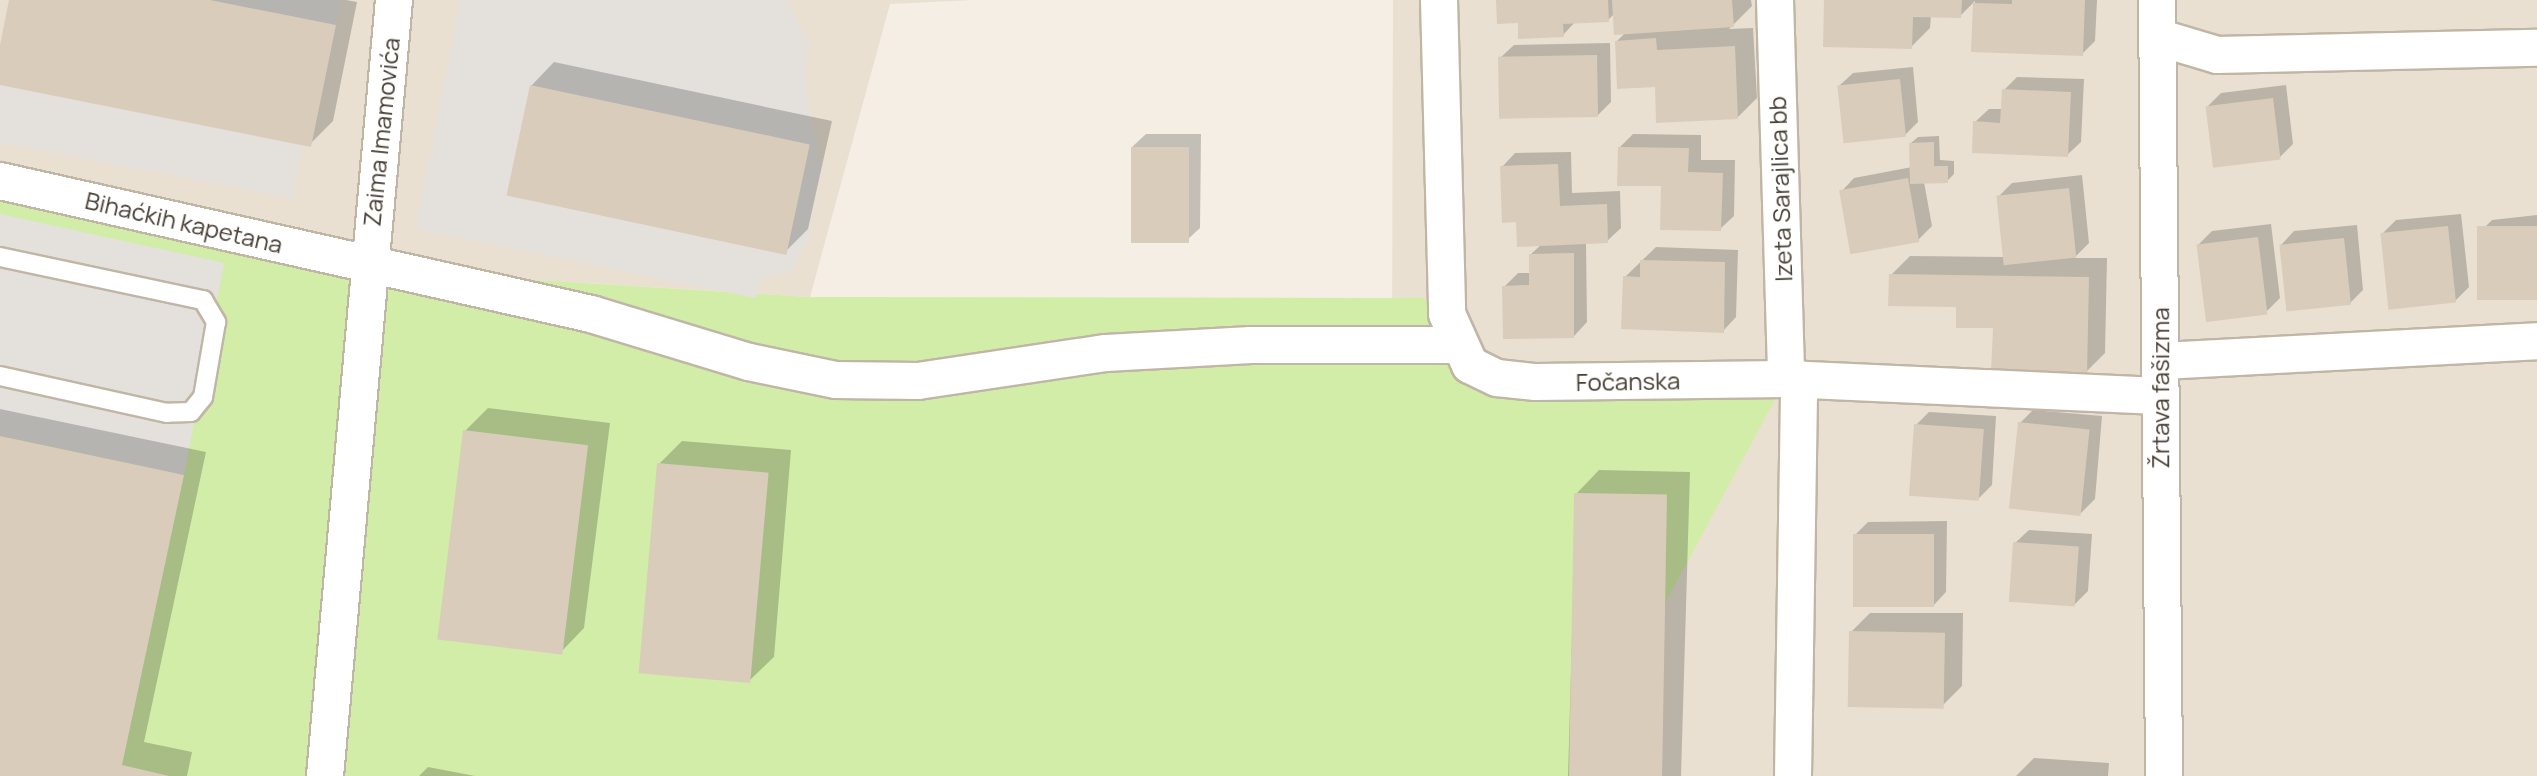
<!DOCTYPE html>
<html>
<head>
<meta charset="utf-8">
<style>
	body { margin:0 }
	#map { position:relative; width:2537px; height:776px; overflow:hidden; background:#f4eee4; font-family:Manrope,sans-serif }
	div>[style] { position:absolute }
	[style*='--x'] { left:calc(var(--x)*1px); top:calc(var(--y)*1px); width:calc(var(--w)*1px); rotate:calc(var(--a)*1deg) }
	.residential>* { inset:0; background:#e9e0d2 }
	.green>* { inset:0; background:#d2eda8 }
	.parking>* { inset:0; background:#e4e1dd; transform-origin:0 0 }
	.shadow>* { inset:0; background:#0003 }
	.building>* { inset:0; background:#daccbb; transform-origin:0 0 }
	.roads { filter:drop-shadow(2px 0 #c1b6a6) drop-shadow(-2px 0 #c1b6a6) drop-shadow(0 2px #c1b6a6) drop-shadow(0 -2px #c1b6a6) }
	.lane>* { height:18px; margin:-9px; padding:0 9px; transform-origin:9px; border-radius:9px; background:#fff }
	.street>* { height:36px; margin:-18px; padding:0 18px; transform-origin:18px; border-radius:18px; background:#fff }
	span { translate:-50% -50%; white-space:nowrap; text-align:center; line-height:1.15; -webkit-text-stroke:6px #fff; paint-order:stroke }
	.street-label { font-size:24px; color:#473e33 }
</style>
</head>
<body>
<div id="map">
	<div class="residential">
		<i style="clip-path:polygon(0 0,973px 0,890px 4px,810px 297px,442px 274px,0 179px)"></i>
		<i style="clip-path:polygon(1393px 0,2537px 0,2537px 776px,1424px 776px,1392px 385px)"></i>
	</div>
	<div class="green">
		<i style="clip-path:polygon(0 181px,442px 274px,810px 297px,1423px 298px,1447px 314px,1470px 365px,1786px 379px,1572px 776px,0 776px)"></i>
	</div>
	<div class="parking">
		<i style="clip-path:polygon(210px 0,342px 0,336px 25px)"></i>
		<i style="clip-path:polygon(461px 0,786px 0,809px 42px,804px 79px,821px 170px,807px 243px,791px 272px,762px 278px,756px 298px,416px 229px)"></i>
		<i style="left:0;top:85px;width:308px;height:56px;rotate:11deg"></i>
		<i style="clip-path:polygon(0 214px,224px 263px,184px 475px,0 436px)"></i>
	</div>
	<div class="shadow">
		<i style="clip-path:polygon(11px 0,346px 0,357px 2px,333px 121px,310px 144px,0 83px)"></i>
		<i style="clip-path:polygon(1498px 0,1751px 0,1752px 6px,1729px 29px,1753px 28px,1757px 98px,1738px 117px,1617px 41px,1626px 32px,1615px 13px,1608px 20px,1576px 21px,1563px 35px,1520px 21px)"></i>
		<i style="clip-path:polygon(1826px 0,2097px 0,2095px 41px,2082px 54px,1973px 50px,1975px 1px,1960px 16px,1931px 15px,1930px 28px,1911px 47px)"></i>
		<i style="clip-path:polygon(1610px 43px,1611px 102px,1598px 115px,1500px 58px,1514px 45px)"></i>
		<i style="clip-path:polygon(554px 62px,832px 121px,808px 229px,785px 252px,531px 86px)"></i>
		<i style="clip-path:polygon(1913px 67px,1918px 122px,1905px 135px,1839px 86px,1853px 73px)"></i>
		<i style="clip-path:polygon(2017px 77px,2084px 79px,2081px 142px,2067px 155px,1975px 122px,1989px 109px,2003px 109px,2004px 90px)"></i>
		<i style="clip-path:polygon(2286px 85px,2293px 144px,2280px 157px,2207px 107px,2221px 93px)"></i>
		<i style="clip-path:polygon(1146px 134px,1201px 134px,1200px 228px,1186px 241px,1132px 147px)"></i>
		<i style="clip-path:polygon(1633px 134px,1701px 135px,1701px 160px,1735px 160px,1734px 216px,1720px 229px,1663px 184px,1620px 147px)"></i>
		<i style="clip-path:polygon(1939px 136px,1940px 160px,1954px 161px,1954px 174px,1947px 181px,1924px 182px,1932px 226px,1918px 240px,1841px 192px,1854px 178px,1912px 167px,1911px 143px,1918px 137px)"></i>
		<i style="clip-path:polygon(1571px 152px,1572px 193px,1620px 191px,1621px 228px,1607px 241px,1586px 242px,1587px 322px,1574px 336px,1504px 287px,1518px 273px,1531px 273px,1531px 254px,1542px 244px,1518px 220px,1502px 167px,1515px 153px)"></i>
		<i style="clip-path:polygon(2082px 175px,2089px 243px,2074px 258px,2107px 258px,2105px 353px,2086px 372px,1891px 275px,1910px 256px,2004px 257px,1999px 196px,2012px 183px)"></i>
		<i style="clip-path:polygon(2461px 214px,2469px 287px,2455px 301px,2382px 234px,2396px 220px)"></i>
		<i style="clip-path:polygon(2537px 215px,2537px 298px,2479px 233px,2492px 220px)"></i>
		<i style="clip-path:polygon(2271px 224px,2280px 298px,2266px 312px,2198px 245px,2212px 231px)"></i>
		<i style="clip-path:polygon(2357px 225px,2363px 290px,2350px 303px,2281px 245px,2294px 231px)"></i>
		<i style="clip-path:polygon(1656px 247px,1738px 250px,1736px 317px,1723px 331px,1625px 277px)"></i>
		<i style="clip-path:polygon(488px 408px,610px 423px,584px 628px,561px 652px,465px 431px)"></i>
		<i style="clip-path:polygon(0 409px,206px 452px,144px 742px,192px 752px,187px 776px,0 776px)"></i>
		<i style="clip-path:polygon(2033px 410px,2102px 416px,2095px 499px,2081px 513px,2020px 423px)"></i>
		<i style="clip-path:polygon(1929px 412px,1996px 416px,1992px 485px,1979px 498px,1916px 425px)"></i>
		<i style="clip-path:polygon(682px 441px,791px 450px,774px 657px,750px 680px,659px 464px)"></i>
		<i style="clip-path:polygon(1599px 470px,1690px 472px,1681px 776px,1568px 776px,1576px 494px)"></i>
		<i style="clip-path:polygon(1947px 521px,1946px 592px,1933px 606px,1855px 535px,1868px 522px)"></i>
		<i style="clip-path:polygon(2029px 530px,2092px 534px,2088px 591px,2074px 605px,2015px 543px)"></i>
		<i style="clip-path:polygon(1870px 613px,1963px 613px,1962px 686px,1943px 705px,1851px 632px)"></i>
		<i style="clip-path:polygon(2034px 758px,2109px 763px,2108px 776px,2016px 776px)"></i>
		<i style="clip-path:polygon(428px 767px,475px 776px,419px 776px)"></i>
	</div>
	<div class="building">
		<i style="clip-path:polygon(9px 0,210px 0,336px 25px,311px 147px,0 85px,0 45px)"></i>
		<i style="clip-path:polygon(1496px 0,1608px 0,1609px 22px,1563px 24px,1564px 37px,1518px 39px,1518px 23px,1497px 24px)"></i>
		<i style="clip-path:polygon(1612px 0,1732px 0,1734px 27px,1614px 35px)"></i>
		<i style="clip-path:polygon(1824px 0,1962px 0,1961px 18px,1913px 17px,1912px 49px,1823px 47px)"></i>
		<i style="clip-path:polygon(2012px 0,2085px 0,2083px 56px,1971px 52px,1973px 3px,2012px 4px)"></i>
		<i style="clip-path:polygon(1656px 38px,1657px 50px,1735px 46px,1738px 119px,1656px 123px,1655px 87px,1617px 89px,1615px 41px)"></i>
		<i style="left:1597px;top:55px;width:62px;height:99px;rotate:89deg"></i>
		<i style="left:1900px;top:79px;width:58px;height:63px;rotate:84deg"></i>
		<i style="left:530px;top:85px;width:286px;height:113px;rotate:12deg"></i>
		<i style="clip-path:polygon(2002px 89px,2071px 92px,2068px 157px,1972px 153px,1973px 121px,2000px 123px)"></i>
		<i style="left:2273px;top:98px;width:62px;height:68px;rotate:83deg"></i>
		<i style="clip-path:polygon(1934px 142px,1934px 166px,1948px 166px,1948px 183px,1910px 184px,1909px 143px)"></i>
		<i style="left:1131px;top:147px;width:58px;height:96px"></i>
		<i style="clip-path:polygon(1618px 147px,1689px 148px,1688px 172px,1723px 173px,1721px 231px,1660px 230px,1661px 186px,1617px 186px)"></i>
		<i style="clip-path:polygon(1558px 164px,1560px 206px,1607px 204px,1608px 243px,1517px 247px,1516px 222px,1502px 223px,1500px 166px)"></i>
		<i style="left:1908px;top:178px;width:65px;height:70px;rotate:80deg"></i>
		<i style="left:2069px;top:188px;width:70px;height:73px;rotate:84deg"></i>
		<i style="left:2448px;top:226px;width:77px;height:68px;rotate:84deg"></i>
		<i style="left:2537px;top:226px;width:74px;height:60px;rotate:90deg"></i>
		<i style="left:2258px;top:237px;width:78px;height:62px;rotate:83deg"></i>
		<i style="left:2344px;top:238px;width:67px;height:65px;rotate:84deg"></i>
		<i style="clip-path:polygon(1574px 253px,1574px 338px,1503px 339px,1502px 286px,1529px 285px,1529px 254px)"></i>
		<i style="clip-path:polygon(1640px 260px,1725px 262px,1724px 333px,1621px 329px,1623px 276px,1640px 277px)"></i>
		<i style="clip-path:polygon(1889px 274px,2089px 277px,2087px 374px,1991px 372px,1993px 328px,1956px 328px,1956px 307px,1888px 306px)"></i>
		<i style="left:2018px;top:422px;width:72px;height:87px;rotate:6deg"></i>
		<i style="left:1914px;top:424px;width:70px;height:72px;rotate:4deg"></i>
		<i style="left:463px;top:430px;width:126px;height:211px;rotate:7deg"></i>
		<i style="clip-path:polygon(0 436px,184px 475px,122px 765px,169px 776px,0 776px)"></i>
		<i style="left:657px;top:463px;width:112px;height:211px;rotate:5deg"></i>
		<i style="left:1574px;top:493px;width:93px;height:283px;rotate:1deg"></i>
		<i style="left:1853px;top:534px;width:81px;height:73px"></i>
		<i style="left:2013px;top:542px;width:66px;height:60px;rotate:4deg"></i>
		<i style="left:1849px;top:631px;width:96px;height:76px;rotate:1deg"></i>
	</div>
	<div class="roads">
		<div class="lane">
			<i style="--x:0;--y:257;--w:208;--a:12"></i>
			<i style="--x:203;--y:300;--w:26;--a:59"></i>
			<i style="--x:216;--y:322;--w:76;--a:99.8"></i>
			<i style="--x:203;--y:397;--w:19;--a:129"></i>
			<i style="--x:191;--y:412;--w:24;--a:178"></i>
			<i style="--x:167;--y:413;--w:171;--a:-167.5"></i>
		</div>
		<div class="street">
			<i style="--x:1439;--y:0;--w:314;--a:88.5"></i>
			<i style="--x:1447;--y:314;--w:56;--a:65.7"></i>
			<i style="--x:1470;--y:365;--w:30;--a:26"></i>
			<i style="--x:1497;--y:378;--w:39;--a:6"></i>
			<i style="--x:1536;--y:382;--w:250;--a:-0.7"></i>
			<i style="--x:1786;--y:379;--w:373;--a:2.6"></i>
			<i style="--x:1775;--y:0;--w:379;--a:88.3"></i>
			<i style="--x:2157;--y:0;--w:776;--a:89.48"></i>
			<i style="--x:2157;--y:37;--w:63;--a:16.7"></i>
			<i style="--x:2217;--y:55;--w:320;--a:-1.3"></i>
			<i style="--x:0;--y:181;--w:606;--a:12.68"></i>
			<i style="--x:591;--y:314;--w:165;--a:16.9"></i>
			<i style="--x:749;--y:362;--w:89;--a:11.7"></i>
			<i style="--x:836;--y:380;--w:82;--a:0.7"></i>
			<i style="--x:918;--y:381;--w:190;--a:-8.5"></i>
			<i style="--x:1106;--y:353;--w:145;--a:-3.2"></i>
			<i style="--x:1251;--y:345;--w:206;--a:0"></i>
			<i style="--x:2161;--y:361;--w:377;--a:-3"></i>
			<i style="--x:325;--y:776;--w:779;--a:-84.92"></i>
			<i style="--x:1793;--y:776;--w:397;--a:-89.1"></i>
		</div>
	</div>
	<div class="street-label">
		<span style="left:381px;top:132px;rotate:-84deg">Zaima Imamovića</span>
		<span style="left:1780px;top:189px;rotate:-92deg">Izeta Sarajlica bb</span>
		<span style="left:184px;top:222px;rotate:13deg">Bihaćkih kapetana</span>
		<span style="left:1628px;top:381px;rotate:-1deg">Fočanska</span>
		<span style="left:2160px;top:388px;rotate:-90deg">Žrtava fašizma</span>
	</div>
</div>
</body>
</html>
